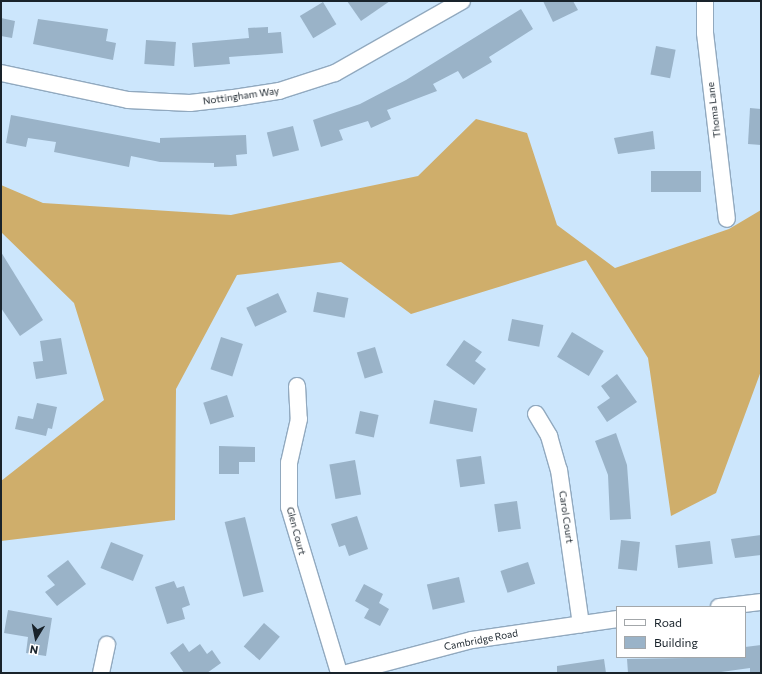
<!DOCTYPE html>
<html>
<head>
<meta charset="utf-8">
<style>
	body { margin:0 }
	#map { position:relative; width:762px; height:674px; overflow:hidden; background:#cce6fc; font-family:Commissioner,sans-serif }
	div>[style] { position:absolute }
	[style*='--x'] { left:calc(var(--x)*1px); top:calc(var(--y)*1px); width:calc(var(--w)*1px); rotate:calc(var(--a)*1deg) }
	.forest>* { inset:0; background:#cfae6b }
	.building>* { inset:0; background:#9ab3c8; transform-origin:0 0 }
	.roads { filter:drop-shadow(1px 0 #91a9bf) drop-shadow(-1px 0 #91a9bf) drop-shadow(0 1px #91a9bf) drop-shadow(0 -1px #91a9bf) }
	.minor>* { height:16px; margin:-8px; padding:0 8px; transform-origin:8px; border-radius:8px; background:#fff }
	span { translate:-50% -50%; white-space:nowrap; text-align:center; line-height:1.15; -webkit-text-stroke:3.5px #fff; paint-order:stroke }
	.street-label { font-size:10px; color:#19232b }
	.frame { position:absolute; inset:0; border:2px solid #19232b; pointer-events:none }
	.legend { position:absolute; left:616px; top:606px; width:130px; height:52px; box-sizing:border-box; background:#fff; border:1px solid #a3a7aa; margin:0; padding:5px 7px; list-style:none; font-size:12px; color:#19232b }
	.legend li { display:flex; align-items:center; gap:8px; height:20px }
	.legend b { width:20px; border:1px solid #a3a7aa }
	.north { position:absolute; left:16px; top:618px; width:40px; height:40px; -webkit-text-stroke:3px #fff; paint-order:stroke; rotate:190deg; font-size:11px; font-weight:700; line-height:16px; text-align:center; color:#19232b }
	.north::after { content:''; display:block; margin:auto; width:14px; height:18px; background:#19232b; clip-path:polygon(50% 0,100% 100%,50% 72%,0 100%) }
</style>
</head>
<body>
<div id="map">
	<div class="forest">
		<i style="clip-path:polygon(476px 119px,527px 133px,557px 225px,615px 268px,729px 229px,761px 210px,761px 371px,716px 493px,671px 516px,648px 358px,586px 260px,411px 314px,341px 262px,237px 275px,176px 389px,175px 520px,1px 541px,1px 481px,104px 400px,74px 303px,1px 232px,1px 185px,43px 203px,231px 215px,418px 176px)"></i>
	</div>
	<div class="building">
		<i style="clip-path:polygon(347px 1px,390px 1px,361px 21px)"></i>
		<i style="clip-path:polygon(543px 1px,573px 1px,578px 10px,553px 22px)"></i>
		<i style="left:323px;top:2px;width:26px;height:27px;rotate:59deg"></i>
		<i style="clip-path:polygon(521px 9px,533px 29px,489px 57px,492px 62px,463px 79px,458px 71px,433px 84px,437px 91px,387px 110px,391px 119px,371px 128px,368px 121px,339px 130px,343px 140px,321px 147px,313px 120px,360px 104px,406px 80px)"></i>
		<i style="clip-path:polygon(1px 18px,15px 21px,12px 38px,1px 36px)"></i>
		<i style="clip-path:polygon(38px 19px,108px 29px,106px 41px,116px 43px,113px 60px,33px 44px)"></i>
		<i style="clip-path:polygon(268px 27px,268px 33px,281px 32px,283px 53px,229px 57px,230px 64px,194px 67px,192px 43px,249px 38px,248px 28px)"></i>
		<i style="left:146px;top:40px;width:30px;height:24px;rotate:4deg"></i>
		<i style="left:656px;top:46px;width:20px;height:29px;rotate:11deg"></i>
		<i style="clip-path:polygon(750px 108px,761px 109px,761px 145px,748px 144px)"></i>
		<i style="clip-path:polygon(11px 115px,160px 143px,160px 138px,246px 135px,247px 154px,236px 155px,237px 166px,214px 167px,214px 163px,160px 162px,131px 156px,129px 167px,54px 152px,56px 142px,28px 138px,26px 147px,6px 143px)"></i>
		<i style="left:293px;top:126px;width:25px;height:27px;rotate:76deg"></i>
		<i style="clip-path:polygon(653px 131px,655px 149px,618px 154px,614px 138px)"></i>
		<i style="left:651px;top:171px;width:50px;height:21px"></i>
		<i style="clip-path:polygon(1px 252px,43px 320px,20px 336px,1px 308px)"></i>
		<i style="left:317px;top:292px;width:32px;height:20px;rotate:11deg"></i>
		<i style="left:278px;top:293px;width:21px;height:35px;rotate:65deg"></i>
		<i style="left:512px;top:319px;width:32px;height:22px;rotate:11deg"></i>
		<i style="left:572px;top:332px;width:37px;height:29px;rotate:31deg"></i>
		<i style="left:221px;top:337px;width:23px;height:34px;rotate:18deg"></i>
		<i style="clip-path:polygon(61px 338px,67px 374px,36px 379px,33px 362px,43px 361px,40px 341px)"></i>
		<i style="clip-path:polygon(464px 340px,482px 352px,475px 361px,486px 369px,474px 385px,446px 365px)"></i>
		<i style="left:375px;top:347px;width:27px;height:19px;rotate:73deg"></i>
		<i style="clip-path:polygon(617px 374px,637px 402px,607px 422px,597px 407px,610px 398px,601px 386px)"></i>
		<i style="left:227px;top:395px;width:23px;height:25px;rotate:72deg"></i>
		<i style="left:434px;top:400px;width:44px;height:24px;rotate:11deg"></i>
		<i style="clip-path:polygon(37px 403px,57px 407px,52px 429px,48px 428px,46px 436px,15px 429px,18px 416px,33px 419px)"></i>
		<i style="left:360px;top:411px;width:19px;height:23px;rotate:12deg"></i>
		<i style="clip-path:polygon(616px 433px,627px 465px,631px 519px,610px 520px,608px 475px,595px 441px)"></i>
		<i style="clip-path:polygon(219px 446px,255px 447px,255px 462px,239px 462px,239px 474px,219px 474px)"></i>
		<i style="left:481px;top:456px;width:28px;height:25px;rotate:82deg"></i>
		<i style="left:355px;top:460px;width:35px;height:26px;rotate:80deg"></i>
		<i style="left:517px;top:501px;width:28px;height:23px;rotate:82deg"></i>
		<i style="clip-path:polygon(357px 516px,368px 549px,349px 556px,345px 545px,339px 547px,331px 524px)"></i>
		<i style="left:245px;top:517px;width:77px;height:21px;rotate:76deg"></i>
		<i style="clip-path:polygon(761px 535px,761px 555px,735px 558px,731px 539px)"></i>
		<i style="left:621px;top:540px;width:19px;height:29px;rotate:6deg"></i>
		<i style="left:710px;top:541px;width:23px;height:35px;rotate:83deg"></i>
		<i style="left:111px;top:542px;width:35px;height:28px;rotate:22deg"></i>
		<i style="clip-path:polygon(68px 560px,86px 584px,57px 606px,45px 592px,55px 585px,47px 576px)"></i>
		<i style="left:528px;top:562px;width:23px;height:29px;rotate:72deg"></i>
		<i style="left:459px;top:577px;width:26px;height:33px;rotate:77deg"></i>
		<i style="clip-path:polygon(174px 581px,177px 588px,184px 586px,190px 605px,182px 608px,185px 619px,167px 624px,155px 587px)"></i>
		<i style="clip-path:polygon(364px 584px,383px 594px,379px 603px,389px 609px,380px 626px,364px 618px,369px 609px,355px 601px)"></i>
		<i style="clip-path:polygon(8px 610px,52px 618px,46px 656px,26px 653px,28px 637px,4px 633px)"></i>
		<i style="left:264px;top:623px;width:21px;height:31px;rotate:41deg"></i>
		<i style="clip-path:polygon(183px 643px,189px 652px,200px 644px,207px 654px,212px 650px,221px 663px,207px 673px,184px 673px,170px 653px)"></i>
		<i style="clip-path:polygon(761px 645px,761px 673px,750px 673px,750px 668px,714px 673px,628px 673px,627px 659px,745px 657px,745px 647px)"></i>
		<i style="clip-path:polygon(604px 659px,606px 673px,557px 673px,557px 666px)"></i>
	</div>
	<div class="roads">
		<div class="minor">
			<i style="--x:705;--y:1;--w:32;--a:90"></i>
			<i style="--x:705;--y:33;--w:187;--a:83.3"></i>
			<i style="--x:1;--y:73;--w:130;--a:12"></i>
			<i style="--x:128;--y:100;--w:62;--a:2.8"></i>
			<i style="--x:190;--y:103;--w:44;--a:-6.5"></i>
			<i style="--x:234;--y:98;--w:46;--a:-8.8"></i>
			<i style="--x:279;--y:91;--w:59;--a:-17.8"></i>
			<i style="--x:335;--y:73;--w:146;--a:-29.6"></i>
			<i style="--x:297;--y:386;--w:33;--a:87"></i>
			<i style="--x:299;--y:419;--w:45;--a:102.8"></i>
			<i style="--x:289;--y:463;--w:44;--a:90"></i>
			<i style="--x:289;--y:507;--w:173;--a:73.2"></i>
			<i style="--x:536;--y:414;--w:26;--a:59"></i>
			<i style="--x:549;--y:436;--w:35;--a:74"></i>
			<i style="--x:559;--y:470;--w:156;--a:81.9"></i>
			<i style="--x:719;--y:607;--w:42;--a:-6.8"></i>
			<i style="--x:101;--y:673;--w:29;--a:-78"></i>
			<i style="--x:347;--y:673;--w:129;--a:-14.8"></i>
			<i style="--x:472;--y:640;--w:147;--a:-8.2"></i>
		</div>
	</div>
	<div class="street-label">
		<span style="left:241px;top:96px;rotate:-8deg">Nottingham Way</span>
		<span style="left:714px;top:110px;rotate:-97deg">Thoma Lane</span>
		<span style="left:566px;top:517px;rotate:82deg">Carol Court</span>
		<span style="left:296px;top:531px;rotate:75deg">Glen Court</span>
		<span style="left:481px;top:640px;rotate:-11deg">Cambridge Road</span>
	</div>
	<div class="frame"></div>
	<ul class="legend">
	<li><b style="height:5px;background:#fff"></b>Road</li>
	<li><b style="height:11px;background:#9ab3c8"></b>Building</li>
	</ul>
	<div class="north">N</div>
</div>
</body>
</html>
